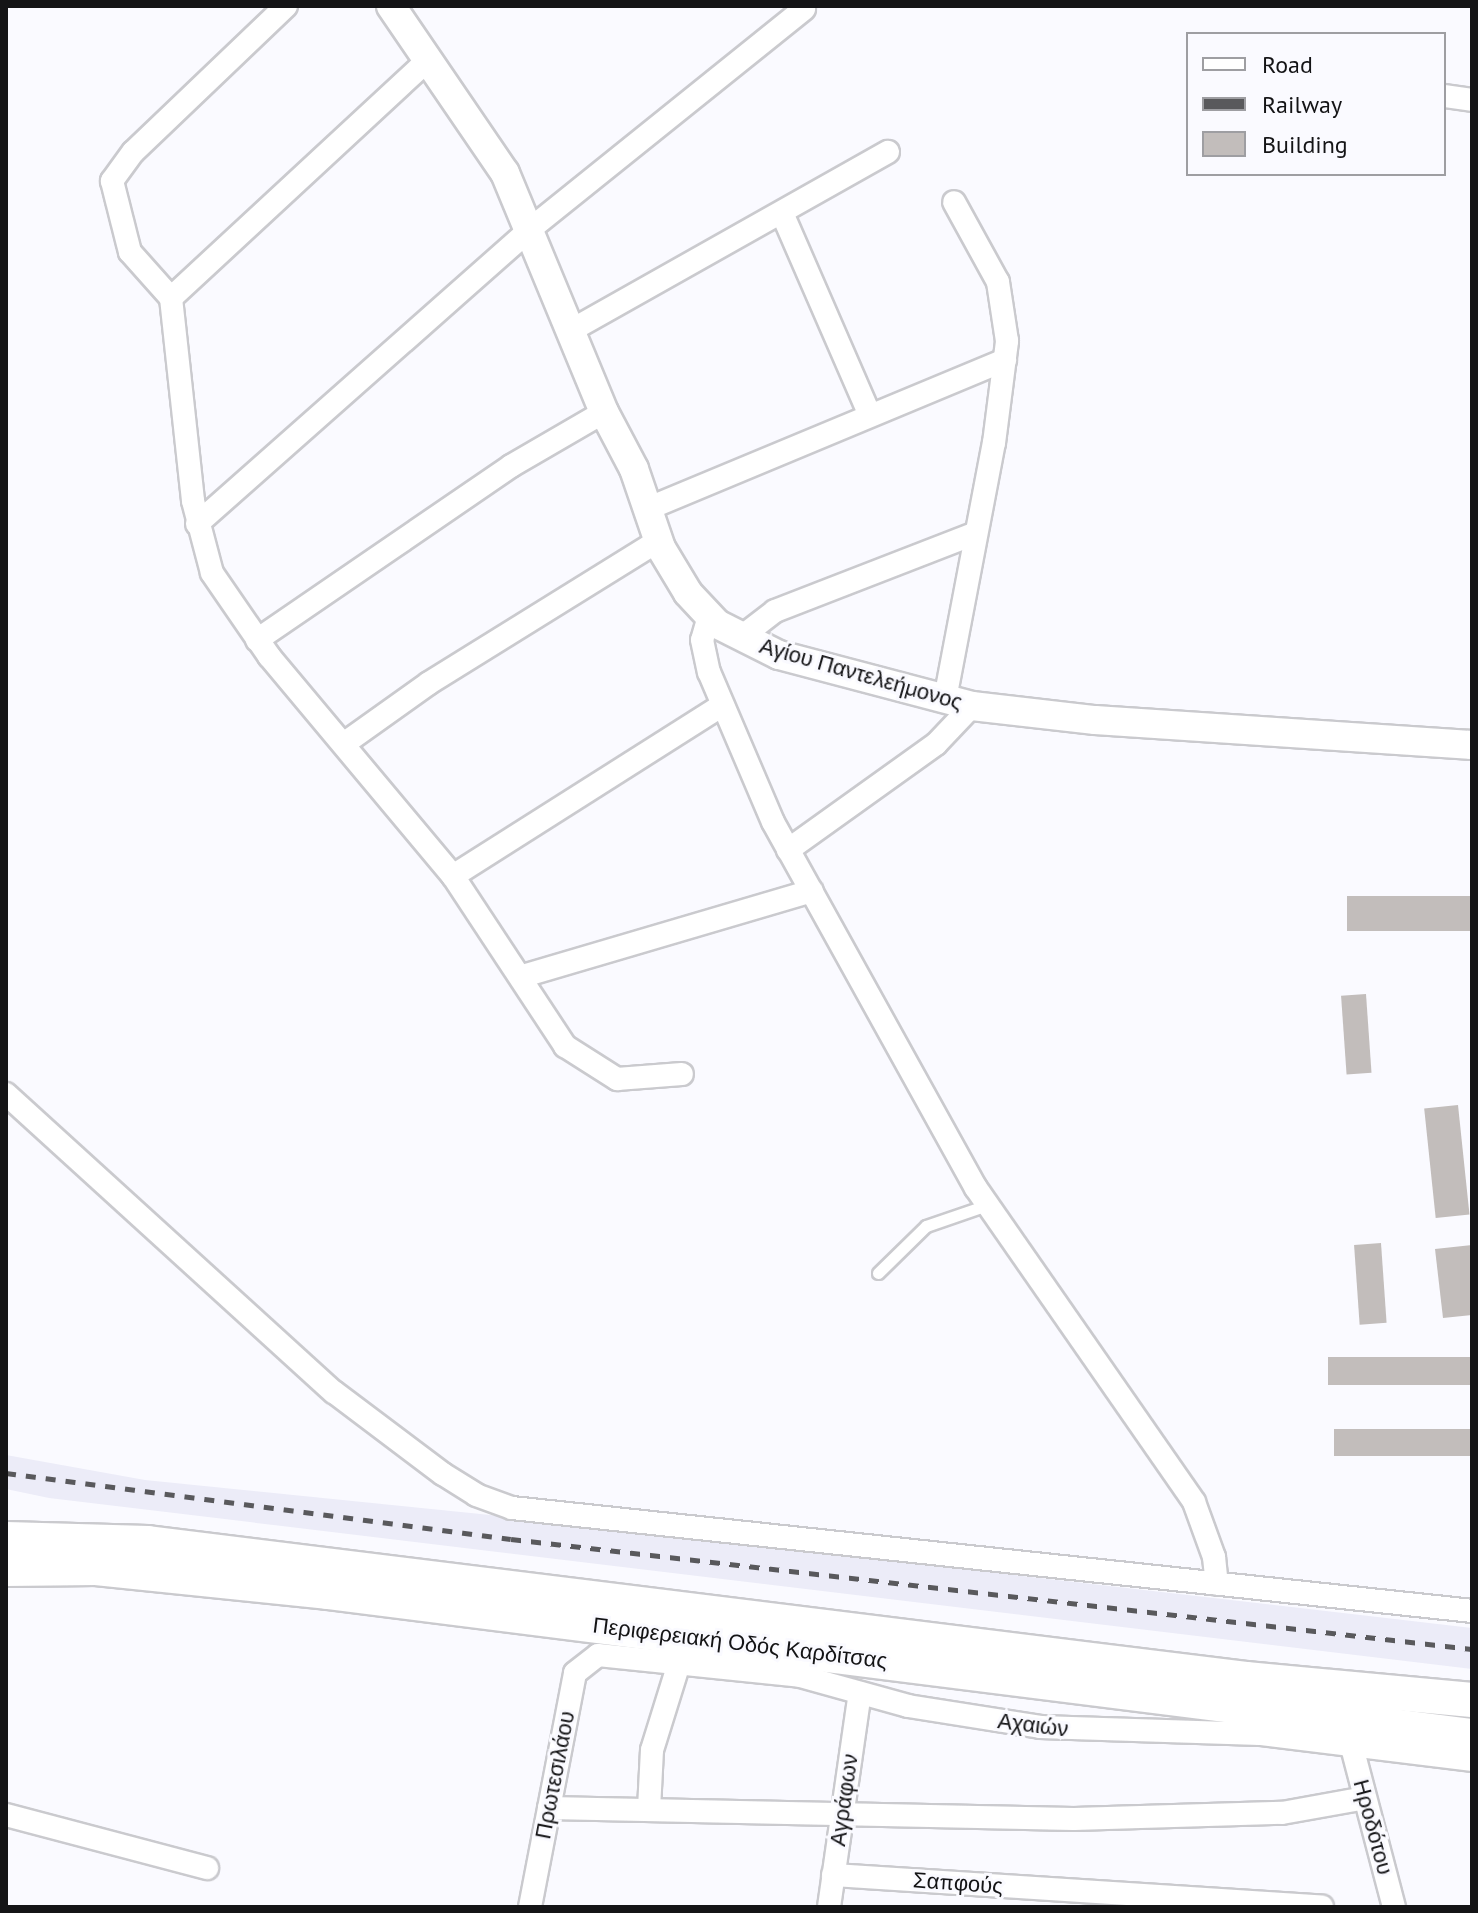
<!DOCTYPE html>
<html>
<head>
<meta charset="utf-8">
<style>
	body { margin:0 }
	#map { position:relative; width:1478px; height:1913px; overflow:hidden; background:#fafaff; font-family:"PT Sans",sans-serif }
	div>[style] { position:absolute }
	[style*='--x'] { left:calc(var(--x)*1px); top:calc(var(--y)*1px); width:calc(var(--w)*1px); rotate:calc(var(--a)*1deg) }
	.built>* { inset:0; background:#ececf8 }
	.building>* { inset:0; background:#c2bdbb; transform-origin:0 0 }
	.roads { filter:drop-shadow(2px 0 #cacace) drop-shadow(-2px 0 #cacace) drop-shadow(0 2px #cacace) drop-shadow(0 -2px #cacace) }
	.service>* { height:11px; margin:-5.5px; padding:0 5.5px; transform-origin:5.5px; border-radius:5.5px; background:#fff }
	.minor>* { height:22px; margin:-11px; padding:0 11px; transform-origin:11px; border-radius:11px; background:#fff }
	.tertiary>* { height:28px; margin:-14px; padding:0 14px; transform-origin:14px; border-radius:14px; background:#fff }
	.primary>* { height:34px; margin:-17px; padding:0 17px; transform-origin:17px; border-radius:17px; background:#fff }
	.rail>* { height:5px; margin-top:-2.5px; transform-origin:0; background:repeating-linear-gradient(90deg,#59595c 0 10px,transparent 0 20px) }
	span { translate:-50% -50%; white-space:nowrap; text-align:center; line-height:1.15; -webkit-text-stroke:6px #fafaff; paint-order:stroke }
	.street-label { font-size:22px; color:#141416 }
	.frame { position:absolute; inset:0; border:8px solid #141416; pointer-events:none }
	.legend { position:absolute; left:1186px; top:32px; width:260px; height:144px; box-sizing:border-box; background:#fafaff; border:2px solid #9e9ea2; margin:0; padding:10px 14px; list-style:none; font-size:24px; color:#141416 }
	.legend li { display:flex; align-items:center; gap:16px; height:40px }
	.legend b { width:40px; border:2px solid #9e9ea2 }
</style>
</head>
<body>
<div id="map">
	<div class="built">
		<i style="clip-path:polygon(6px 1455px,145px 1480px,549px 1521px,1472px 1628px,1472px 1669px,49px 1498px,6px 1489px)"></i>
	</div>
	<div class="building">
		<i style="left:1472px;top:896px;width:35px;height:125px;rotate:90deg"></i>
		<i style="left:1366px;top:994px;width:79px;height:25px;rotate:86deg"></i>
		<i style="left:1458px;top:1105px;width:110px;height:34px;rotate:84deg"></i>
		<i style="left:1381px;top:1243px;width:80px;height:27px;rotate:86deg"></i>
		<i style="clip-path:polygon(1472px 1245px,1472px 1315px,1443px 1318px,1435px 1249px)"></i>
		<i style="left:1472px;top:1357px;width:28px;height:144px;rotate:90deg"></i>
		<i style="left:1472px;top:1429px;width:27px;height:138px;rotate:90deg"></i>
	</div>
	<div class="roads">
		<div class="service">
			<i style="--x:878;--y:1273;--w:67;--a:-44.4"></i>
			<i style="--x:926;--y:1226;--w:65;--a:-19"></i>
		</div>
		<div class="minor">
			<i style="--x:286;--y:6;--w:211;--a:136.3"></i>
			<i style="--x:133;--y:152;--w:36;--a:126"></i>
			<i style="--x:112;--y:181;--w:73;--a:75.8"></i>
			<i style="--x:130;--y:252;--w:62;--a:48.3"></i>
			<i style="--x:171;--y:298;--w:204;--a:83.8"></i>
			<i style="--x:193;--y:501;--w:74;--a:75.2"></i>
			<i style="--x:212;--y:573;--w:101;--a:55.5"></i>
			<i style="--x:269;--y:656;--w:287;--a:50.1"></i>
			<i style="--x:453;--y:876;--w:204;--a:56.6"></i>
			<i style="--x:565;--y:1046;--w:62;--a:32.4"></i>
			<i style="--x:617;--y:1079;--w:65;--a:-4.4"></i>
			<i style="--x:1444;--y:96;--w:28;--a:8"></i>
			<i style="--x:782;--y:213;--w:218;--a:66.5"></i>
			<i style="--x:171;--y:298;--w:349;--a:-42.8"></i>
			<i style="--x:570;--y:331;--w:365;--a:-29.4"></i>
			<i style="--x:647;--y:509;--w:388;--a:-22.6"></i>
			<i style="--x:197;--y:524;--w:443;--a:-41.5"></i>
			<i style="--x:529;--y:230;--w:353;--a:-38.8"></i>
			<i style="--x:709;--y:616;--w:25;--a:106"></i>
			<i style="--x:702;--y:640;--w:33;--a:78"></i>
			<i style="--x:709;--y:672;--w:163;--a:66.9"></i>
			<i style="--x:773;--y:822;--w:419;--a:61"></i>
			<i style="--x:976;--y:1188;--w:382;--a:55.2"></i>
			<i style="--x:1194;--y:1502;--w:59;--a:70"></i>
			<i style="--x:1214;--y:1557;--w:27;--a:84"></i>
			<i style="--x:740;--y:638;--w:44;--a:-37.6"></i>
			<i style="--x:775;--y:611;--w:213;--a:-21.2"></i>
			<i style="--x:257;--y:640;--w:308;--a:-34.4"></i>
			<i style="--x:511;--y:466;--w:108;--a:-30.1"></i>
			<i style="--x:945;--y:699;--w:261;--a:-79.2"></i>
			<i style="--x:994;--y:443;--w:103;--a:-82.7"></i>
			<i style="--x:1007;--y:341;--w:60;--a:-98.7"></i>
			<i style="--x:998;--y:282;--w:91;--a:-118.8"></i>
			<i style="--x:345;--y:743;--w:103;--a:-35.5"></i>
			<i style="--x:429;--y:683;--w:269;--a:-31.8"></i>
			<i style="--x:788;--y:850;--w:182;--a:-35.6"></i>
			<i style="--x:936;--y:744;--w:52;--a:-46.5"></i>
			<i style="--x:453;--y:876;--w:319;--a:-32.4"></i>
			<i style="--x:523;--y:976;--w:301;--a:-16.4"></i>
			<i style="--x:6;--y:1094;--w:443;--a:42.3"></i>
			<i style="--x:334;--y:1392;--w:136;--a:37"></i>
			<i style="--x:443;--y:1474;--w:39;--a:32"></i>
			<i style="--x:476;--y:1495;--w:38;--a:20"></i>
			<i style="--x:512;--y:1508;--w:966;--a:6.12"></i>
			<i style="--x:1352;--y:1747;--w:165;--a:75.3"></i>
			<i style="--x:549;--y:1808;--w:525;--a:1.2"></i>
			<i style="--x:1074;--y:1819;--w:208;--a:-1.7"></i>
			<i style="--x:1282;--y:1813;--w:84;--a:-10.2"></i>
			<i style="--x:649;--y:1809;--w:59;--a:-87.1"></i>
			<i style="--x:652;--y:1750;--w:94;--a:-72.7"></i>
			<i style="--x:6;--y:1815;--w:208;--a:14.8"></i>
			<i style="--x:833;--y:1875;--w:490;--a:3.7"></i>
			<i style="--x:530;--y:1907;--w:238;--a:-79.1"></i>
			<i style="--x:575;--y:1673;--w:29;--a:-38"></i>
			<i style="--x:598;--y:1655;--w:203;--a:5.9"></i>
			<i style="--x:800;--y:1676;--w:112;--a:15.5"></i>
			<i style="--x:908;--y:1706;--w:134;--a:9"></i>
			<i style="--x:1040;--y:1727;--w:220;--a:1.8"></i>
			<i style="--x:1260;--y:1734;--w:214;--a:7"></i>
			<i style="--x:829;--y:1907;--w:216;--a:-81.8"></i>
		</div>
		<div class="tertiary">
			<i style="--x:391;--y:6;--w:202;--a:55.7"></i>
			<i style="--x:505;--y:173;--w:259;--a:67.5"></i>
			<i style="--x:604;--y:412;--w:64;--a:62.2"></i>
			<i style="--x:634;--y:469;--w:83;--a:71.1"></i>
			<i style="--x:661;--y:548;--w:52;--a:59"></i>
			<i style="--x:688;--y:593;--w:42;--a:46.9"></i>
			<i style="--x:717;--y:624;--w:69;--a:26.6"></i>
			<i style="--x:779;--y:655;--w:200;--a:14.8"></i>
			<i style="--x:972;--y:706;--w:124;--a:6.5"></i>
			<i style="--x:1095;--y:720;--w:378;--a:3.8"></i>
		</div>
		<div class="primary">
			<i style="--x:6;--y:1539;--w:142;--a:1.6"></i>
			<i style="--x:148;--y:1543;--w:1106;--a:7.06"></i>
			<i style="--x:1246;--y:1679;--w:227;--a:5.3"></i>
			<i style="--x:6;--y:1569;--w:90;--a:-0.6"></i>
			<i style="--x:96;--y:1568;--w:232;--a:5.9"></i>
			<i style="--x:327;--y:1592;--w:1154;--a:7.17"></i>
		</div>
	</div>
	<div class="rail">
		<i style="--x:6;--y:1473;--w:509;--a:7.45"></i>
		<i style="--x:511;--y:1539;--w:967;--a:6.53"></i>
	</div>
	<div class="street-label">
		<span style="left:861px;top:674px;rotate:16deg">Αγίου Παντελεήμονος</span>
		<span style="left:740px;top:1643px;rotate:7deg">Περιφερειακή Οδός Καρδίτσας</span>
		<span style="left:1033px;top:1725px;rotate:7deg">Αχαιών</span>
		<span style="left:555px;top:1775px;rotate:-79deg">Πρωτεσιλάου</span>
		<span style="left:844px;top:1800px;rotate:-82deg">Αγράφων</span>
		<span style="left:1373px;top:1827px;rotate:75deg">Ηροδότου</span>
		<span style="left:958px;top:1883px;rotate:4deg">Σαπφούς</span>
	</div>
	<div class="frame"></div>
	<ul class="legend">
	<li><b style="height:10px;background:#fff"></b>Road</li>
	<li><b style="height:10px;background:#59595c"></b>Railway</li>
	<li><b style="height:22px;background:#c2bdbb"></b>Building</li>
	</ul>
</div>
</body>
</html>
